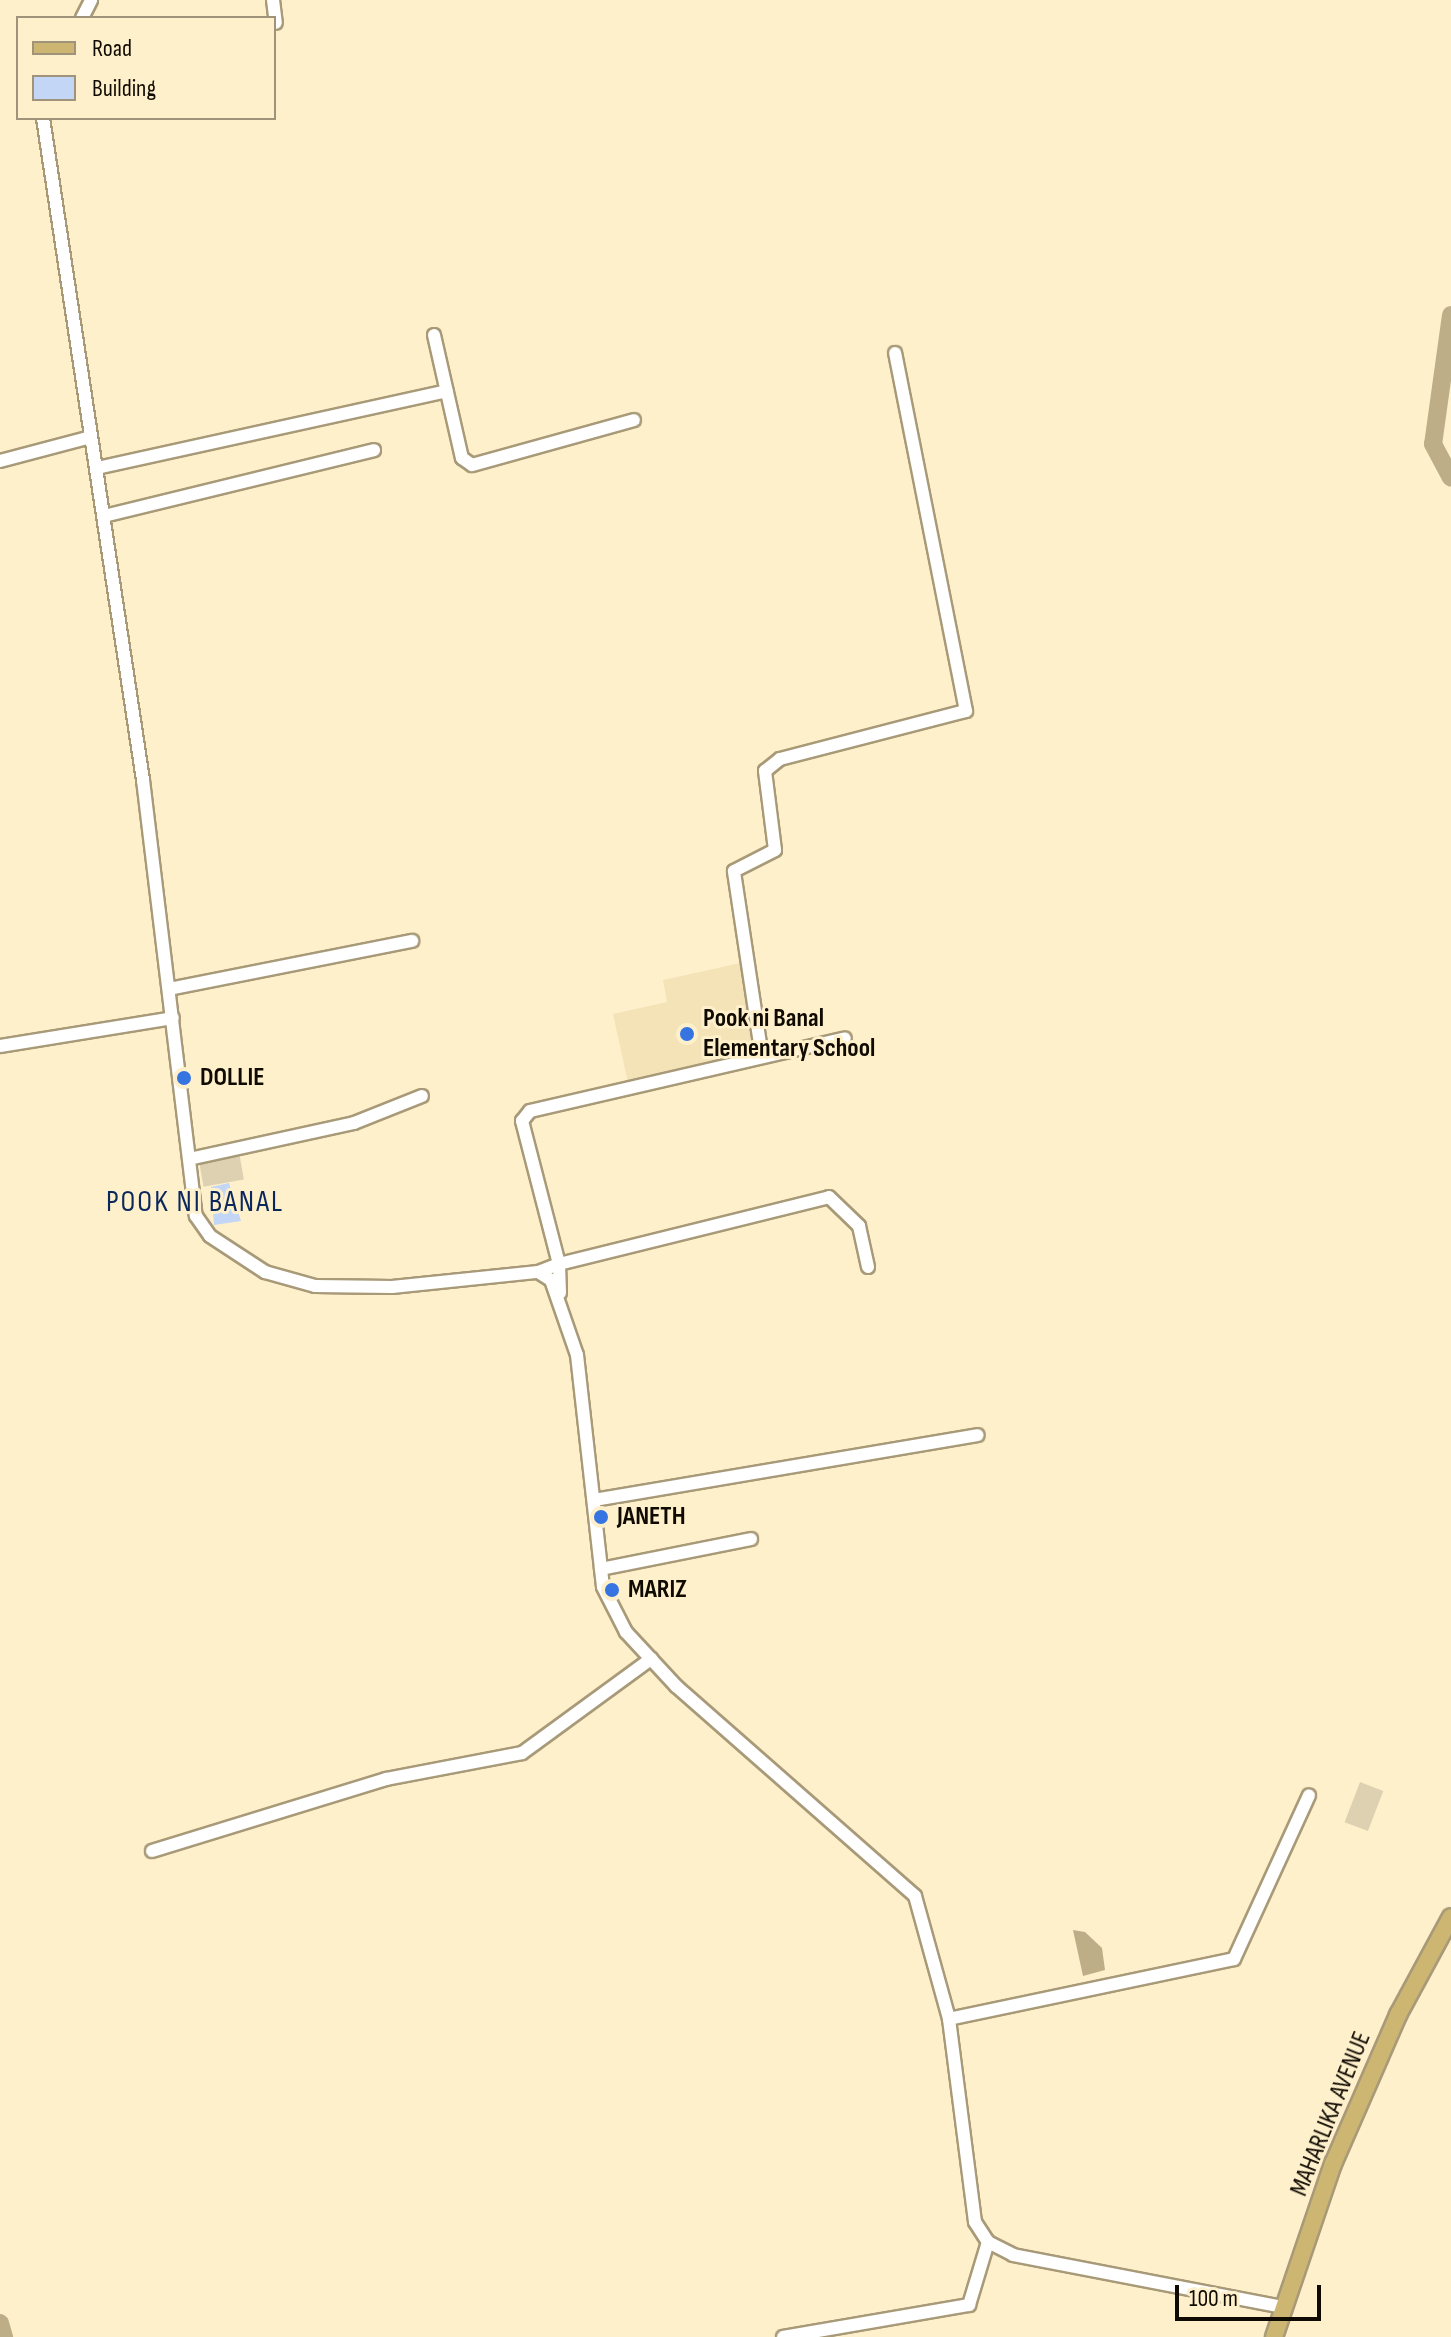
<!DOCTYPE html>
<html>
<head>
<meta charset="utf-8">
<style>
	body { margin:0 }
	#map { position:relative; width:1451px; height:2337px; overflow:hidden; background:#fff0cc; font-family:"Sofia Sans Condensed",sans-serif }
	div>[style] { position:absolute }
	[style*='--x'] { left:calc(var(--x)*1px); top:calc(var(--y)*1px); width:calc(var(--w)*1px); rotate:calc(var(--a)*1deg) }
	.built>* { inset:0; background:#f5e3b8 }
	.green>* { inset:0; background:#ded1b2; transform-origin:0 0 }
	.water>* { inset:0; background:#bdae87 }
	.river>* { height:18px; margin:-9px; padding:0 9px; transform-origin:9px; border-radius:9px; background:#bdae87 }
	.building>* { inset:0; background:#c3d6f6 }
	.roads { filter:drop-shadow(2px 0 #a89a78) drop-shadow(-2px 0 #a89a78) drop-shadow(0 2px #a89a78) drop-shadow(0 -2px #a89a78) }
	.minor>* { height:12px; margin:-6px; padding:0 6px; transform-origin:6px; border-radius:6px; background:#fff }
	.major>* { height:16px; margin:-8px; padding:0 8px; transform-origin:8px; border-radius:8px; background:#ccb672 }
	.dots>* { width:22px; height:22px; translate:-50% -50%; box-sizing:border-box; border:4px solid #fff0cc; border-radius:50% }
	span { translate:-50% -50%; white-space:nowrap; text-align:center; line-height:1.15; -webkit-text-stroke:6px #fff0cc; paint-order:stroke }
	.poi-label { font-size:26px; color:#100b02; font-weight:700 }
	.left { translate:0 -50%; text-align:left }
	.street-label { font-size:26px; color:#100b02 }
	.quarter-label { font-size:30px; color:#0b285d; letter-spacing:2px }
	.legend { position:absolute; left:16px; top:16px; width:260px; height:104px; box-sizing:border-box; background:#fff0cc; border:2px solid #9f947b; margin:0; padding:10px 14px; list-style:none; font-size:24px; color:#100b02 }
	.legend li { display:flex; align-items:center; gap:16px; height:40px }
	.legend b { width:40px; border:2px solid #9f947b }
	.scale { position:absolute; left:1175px; top:2285px; width:146px; height:36px; box-sizing:border-box; border:4px solid #100b02; border-top:0; padding-left:10px; font-size:24px; line-height:28px; white-space:nowrap; color:#100b02; -webkit-text-stroke:6px #fff0cc; paint-order:stroke }
</style>
</head>
<body>
<div id="map">
	<div class="built">
		<i style="clip-path:polygon(745px 962px,759px 1054px,628px 1083px,613px 1014px,667px 1002px,663px 980px)"></i>
	</div>
	<div class="green">
		<i style="left:239px;top:1152px;width:28px;height:41px;rotate:80deg"></i>
		<i style="left:1360px;top:1782px;width:25px;height:43px;rotate:21deg"></i>
	</div>
	<div class="water">
		<i style="clip-path:polygon(1073px 1930px,1085px 1932px,1102px 1948px,1105px 1970px,1083px 1976px)"></i>
	</div>
	<div class="river">
		<i style="--x:1451;--y:315;--w:130;--a:97.9"></i>
		<i style="--x:1433;--y:444;--w:38;--a:62"></i>
		<i style="--x:0;--y:2323;--w:15;--a:74"></i>
	</div>
	<div class="building">
		<i style="clip-path:polygon(229px 1183px,241px 1221px,214px 1225px,211px 1187px)"></i>
	</div>
	<div class="roads">
		<div class="minor">
			<i style="--x:273;--y:0;--w:23;--a:83"></i>
			<i style="--x:82;--y:18;--w:20;--a:-63"></i>
			<i style="--x:43;--y:118;--w:670;--a:81.41"></i>
			<i style="--x:143;--y:780;--w:439;--a:83.1"></i>
			<i style="--x:196;--y:1216;--w:24;--a:55"></i>
			<i style="--x:210;--y:1236;--w:66;--a:33.2"></i>
			<i style="--x:265;--y:1272;--w:52;--a:15.6"></i>
			<i style="--x:315;--y:1286;--w:77;--a:0.7"></i>
			<i style="--x:392;--y:1287;--w:147;--a:-5.9"></i>
			<i style="--x:538;--y:1272;--w:15;--a:32"></i>
			<i style="--x:551;--y:1280;--w:79;--a:70.9"></i>
			<i style="--x:577;--y:1355;--w:233;--a:83.6"></i>
			<i style="--x:603;--y:1587;--w:51;--a:62.9"></i>
			<i style="--x:626;--y:1632;--w:74;--a:47.2"></i>
			<i style="--x:676;--y:1686;--w:318;--a:41.3"></i>
			<i style="--x:915;--y:1896;--w:128;--a:74.5"></i>
			<i style="--x:949;--y:2019;--w:205;--a:82.7"></i>
			<i style="--x:975;--y:2222;--w:24;--a:57"></i>
			<i style="--x:988;--y:2242;--w:28;--a:27"></i>
			<i style="--x:1013;--y:2255;--w:276;--a:10.9"></i>
			<i style="--x:434;--y:335;--w:126;--a:77.2"></i>
			<i style="--x:462;--y:458;--w:12;--a:35"></i>
			<i style="--x:472;--y:465;--w:168;--a:-15.5"></i>
			<i style="--x:0;--y:461;--w:94;--a:-14.8"></i>
			<i style="--x:97;--y:468;--w:358;--a:-12.4"></i>
			<i style="--x:104;--y:516;--w:278;--a:-13.7"></i>
			<i style="--x:169;--y:989;--w:248;--a:-11.2"></i>
			<i style="--x:0;--y:1046;--w:175;--a:-9.2"></i>
			<i style="--x:762;--y:1057;--w:188;--a:-98.6"></i>
			<i style="--x:734;--y:871;--w:46;--a:-27.1"></i>
			<i style="--x:775;--y:850;--w:80;--a:-97.2"></i>
			<i style="--x:765;--y:771;--w:19;--a:-39"></i>
			<i style="--x:780;--y:759;--w:192;--a:-14.5"></i>
			<i style="--x:966;--y:711;--w:365;--a:-101.2"></i>
			<i style="--x:189;--y:1159;--w:169;--a:-12.3"></i>
			<i style="--x:354;--y:1123;--w:73;--a:-21.7"></i>
			<i style="--x:538;--y:1272;--w:22;--a:-21"></i>
			<i style="--x:559;--y:1264;--w:148;--a:-104.5"></i>
			<i style="--x:522;--y:1121;--w:13;--a:-51"></i>
			<i style="--x:530;--y:1111;--w:323;--a:-13"></i>
			<i style="--x:560;--y:1293;--w:29;--a:-92"></i>
			<i style="--x:559;--y:1264;--w:278;--a:-13.9"></i>
			<i style="--x:829;--y:1197;--w:42;--a:44"></i>
			<i style="--x:859;--y:1226;--w:42;--a:77.6"></i>
			<i style="--x:594;--y:1500;--w:389;--a:-9.6"></i>
			<i style="--x:601;--y:1569;--w:153;--a:-11.3"></i>
			<i style="--x:152;--y:1851;--w:245;--a:-17.1"></i>
			<i style="--x:386;--y:1779;--w:138;--a:-10.8"></i>
			<i style="--x:522;--y:1753;--w:160;--a:-36.1"></i>
			<i style="--x:949;--y:2019;--w:291;--a:-11.9"></i>
			<i style="--x:1234;--y:1959;--w:180;--a:-65.4"></i>
			<i style="--x:783;--y:2337;--w:189;--a:-9.8"></i>
			<i style="--x:969;--y:2305;--w:66;--a:-73.2"></i>
		</div>
		<div class="major">
			<i style="--x:1274;--y:2337;--w:183;--a:-71.2"></i>
			<i style="--x:1333;--y:2164;--w:163;--a:-66.4"></i>
			<i style="--x:1398;--y:2015;--w:111;--a:-61.6"></i>
		</div>
	</div>
	<div class="dots">
		<i style="left:687px;top:1034px;background:#3674e2"></i>
		<i style="left:184px;top:1078px;background:#3674e2"></i>
		<i style="left:601px;top:1517px;background:#3674e2"></i>
		<i style="left:612px;top:1590px;background:#3674e2"></i>
	</div>
	<div class="poi-label">
		<span class="left" style="left:703px;top:1034px">Pook ni Banal<br>Elementary School</span>
		<span class="left" style="left:200px;top:1078px">DOLLIE</span>
		<span class="left" style="left:617px;top:1517px">JANETH</span>
		<span class="left" style="left:628px;top:1590px">MARIZ</span>
	</div>
	<div class="street-label">
		<span style="left:1331px;top:2114px;rotate:-68deg">MAHARLIKA AVENUE</span>
	</div>
	<div class="quarter-label">
		<span style="left:195px;top:1202px">POOK NI BANAL</span>
	</div>
	<ul class="legend">
	<li><b style="height:10px;background:#ccb672"></b>Road</li>
	<li><b style="height:22px;background:#c3d6f6"></b>Building</li>
	</ul>
	<div class="scale">100 m</div>
</div>
</body>
</html>
